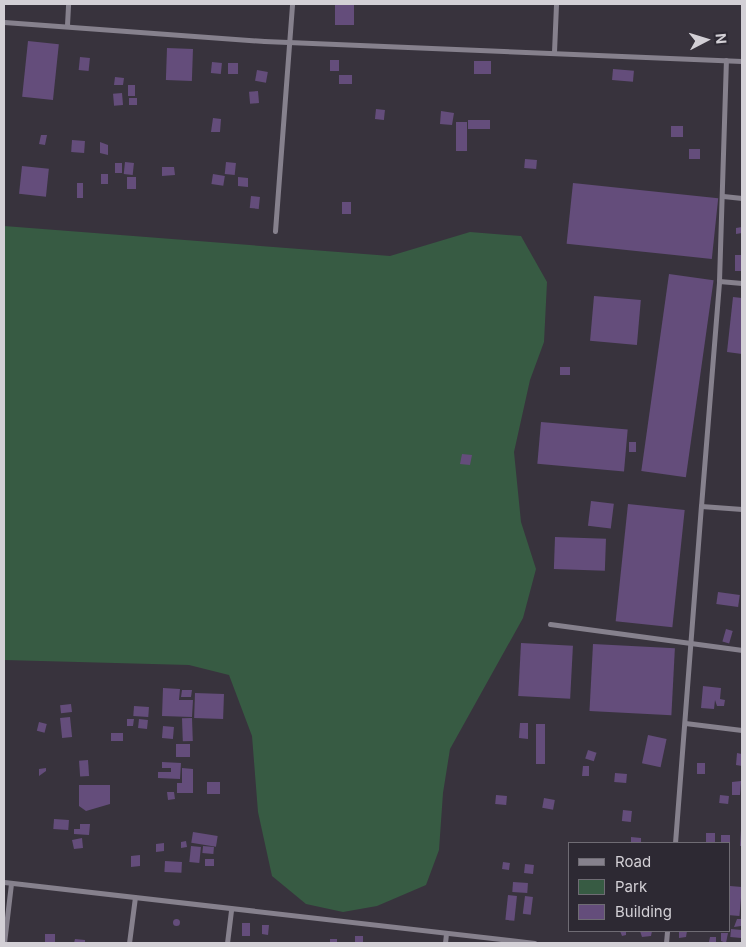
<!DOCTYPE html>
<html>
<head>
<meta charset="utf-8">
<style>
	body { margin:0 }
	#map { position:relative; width:746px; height:947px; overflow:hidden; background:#38333d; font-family:Inter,sans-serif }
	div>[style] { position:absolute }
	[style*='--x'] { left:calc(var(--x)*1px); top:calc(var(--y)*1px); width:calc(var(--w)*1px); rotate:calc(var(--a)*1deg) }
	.green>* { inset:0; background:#375b43 }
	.building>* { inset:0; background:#644d7b; transform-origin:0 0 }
	.round { border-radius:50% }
	.minor>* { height:5px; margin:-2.5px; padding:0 2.5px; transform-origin:2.5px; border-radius:2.5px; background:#86818d }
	span { translate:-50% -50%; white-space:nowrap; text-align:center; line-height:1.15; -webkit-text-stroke:5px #2d2933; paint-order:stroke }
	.frame { position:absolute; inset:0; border:5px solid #d3d0d6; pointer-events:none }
	.legend { position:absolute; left:568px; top:842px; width:162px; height:90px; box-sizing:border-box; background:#2d2933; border:1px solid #6f6c74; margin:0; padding:6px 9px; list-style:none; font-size:15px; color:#d3d0d6 }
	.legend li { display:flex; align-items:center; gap:10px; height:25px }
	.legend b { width:25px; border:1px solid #6f6c74 }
	.north { position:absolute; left:681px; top:15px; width:50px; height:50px; -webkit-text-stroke:4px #2d2933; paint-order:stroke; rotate:85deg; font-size:14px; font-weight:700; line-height:20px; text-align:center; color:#d3d0d6 }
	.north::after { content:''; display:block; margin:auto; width:18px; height:22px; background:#d3d0d6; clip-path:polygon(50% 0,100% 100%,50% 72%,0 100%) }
</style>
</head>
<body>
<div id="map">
	<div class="green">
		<i style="clip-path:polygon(4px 226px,390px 256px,470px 232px,521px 236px,547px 282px,544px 342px,530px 380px,514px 452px,521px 522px,536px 569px,523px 618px,450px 749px,443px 793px,439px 850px,426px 885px,377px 906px,343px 912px,306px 904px,272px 876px,258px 812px,252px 736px,229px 675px,189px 665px,4px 660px)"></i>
	</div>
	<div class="building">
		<i style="left:335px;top:4px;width:19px;height:21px"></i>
		<i style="left:28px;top:41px;width:31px;height:56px;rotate:6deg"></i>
		<i style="left:167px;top:48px;width:26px;height:32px;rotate:2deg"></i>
		<i style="left:80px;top:57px;width:10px;height:13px;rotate:6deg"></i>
		<i style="left:330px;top:60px;width:9px;height:11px"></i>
		<i style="left:491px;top:61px;width:13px;height:17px;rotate:90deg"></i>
		<i style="left:212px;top:62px;width:10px;height:11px;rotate:6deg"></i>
		<i style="left:228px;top:63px;width:10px;height:11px"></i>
		<i style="left:613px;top:69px;width:21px;height:11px;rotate:5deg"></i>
		<i style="left:257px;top:70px;width:11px;height:11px;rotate:10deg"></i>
		<i style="left:339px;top:75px;width:13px;height:9px"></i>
		<i style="clip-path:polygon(115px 77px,124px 78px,123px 85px,114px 85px)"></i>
		<i style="left:128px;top:85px;width:7px;height:11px"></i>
		<i style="left:258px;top:91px;width:12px;height:9px;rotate:85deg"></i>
		<i style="left:122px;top:93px;width:12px;height:9px;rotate:85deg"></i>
		<i style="left:129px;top:98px;width:8px;height:7px"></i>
		<i style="left:376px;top:109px;width:9px;height:10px;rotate:6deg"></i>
		<i style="clip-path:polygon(441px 111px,454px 113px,452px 125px,440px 124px)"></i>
		<i style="clip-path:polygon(213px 118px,221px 119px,220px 132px,211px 132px)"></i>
		<i style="left:490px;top:120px;width:9px;height:22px;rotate:90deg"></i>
		<i style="left:456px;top:122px;width:11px;height:29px"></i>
		<i style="left:671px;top:126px;width:12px;height:11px"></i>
		<i style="clip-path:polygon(41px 135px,47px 135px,45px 145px,39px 144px)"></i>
		<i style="left:72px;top:140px;width:13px;height:12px;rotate:4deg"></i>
		<i style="clip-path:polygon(100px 142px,108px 145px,108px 155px,100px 153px)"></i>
		<i style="left:689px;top:149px;width:11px;height:10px"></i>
		<i style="left:525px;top:159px;width:12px;height:9px;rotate:5deg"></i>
		<i style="left:125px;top:162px;width:9px;height:12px;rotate:6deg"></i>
		<i style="left:226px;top:162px;width:10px;height:12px;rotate:6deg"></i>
		<i style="left:115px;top:163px;width:7px;height:10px"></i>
		<i style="left:22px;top:166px;width:27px;height:28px;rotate:6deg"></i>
		<i style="clip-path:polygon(162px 167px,174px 167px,175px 175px,162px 176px)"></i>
		<i style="left:101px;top:174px;width:7px;height:10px"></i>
		<i style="left:213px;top:174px;width:12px;height:10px;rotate:9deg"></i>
		<i style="left:127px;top:177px;width:9px;height:12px"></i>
		<i style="clip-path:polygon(238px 177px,248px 178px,248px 187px,238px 186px)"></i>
		<i style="left:77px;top:183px;width:6px;height:15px"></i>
		<i style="left:573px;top:183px;width:146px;height:61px;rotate:6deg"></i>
		<i style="left:251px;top:196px;width:9px;height:12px;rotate:6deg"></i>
		<i style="left:342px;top:202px;width:9px;height:12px"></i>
		<i style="clip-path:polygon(742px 227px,742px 233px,736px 234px,736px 228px)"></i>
		<i style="left:735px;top:255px;width:7px;height:16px"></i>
		<i style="left:669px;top:274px;width:45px;height:199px;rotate:8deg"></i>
		<i style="left:594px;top:296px;width:47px;height:45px;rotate:5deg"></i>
		<i style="clip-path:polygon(733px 297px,742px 298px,742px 354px,727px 352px)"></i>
		<i style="left:560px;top:367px;width:10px;height:8px"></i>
		<i style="left:541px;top:422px;width:87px;height:42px;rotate:5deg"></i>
		<i style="left:629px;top:442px;width:7px;height:10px"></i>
		<i style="clip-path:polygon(462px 454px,472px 455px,470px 465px,460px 464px)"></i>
		<i style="left:591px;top:501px;width:23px;height:25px;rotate:7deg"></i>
		<i style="left:628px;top:504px;width:57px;height:118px;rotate:6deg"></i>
		<i style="left:555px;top:537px;width:51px;height:32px;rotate:2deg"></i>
		<i style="left:718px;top:592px;width:22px;height:12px;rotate:8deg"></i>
		<i style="left:726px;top:629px;width:7px;height:13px;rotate:16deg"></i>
		<i style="left:521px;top:643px;width:52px;height:53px;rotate:3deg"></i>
		<i style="left:593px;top:644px;width:82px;height:67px;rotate:3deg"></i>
		<i style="clip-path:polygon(703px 686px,721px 688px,720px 699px,725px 700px,724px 706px,717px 706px,715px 700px,714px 709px,701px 708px)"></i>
		<i style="clip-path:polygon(163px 688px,180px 689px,179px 700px,193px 700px,192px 717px,162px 716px)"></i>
		<i style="clip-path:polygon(182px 690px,192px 690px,191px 697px,181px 697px)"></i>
		<i style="left:195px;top:693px;width:29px;height:25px;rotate:2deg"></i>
		<i style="left:71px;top:704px;width:8px;height:11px;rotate:83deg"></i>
		<i style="left:134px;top:706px;width:15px;height:10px;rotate:4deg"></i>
		<i style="left:70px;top:717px;width:20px;height:10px;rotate:84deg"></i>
		<i style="left:192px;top:718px;width:23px;height:10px;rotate:88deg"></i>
		<i style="clip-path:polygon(127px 719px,134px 719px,133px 726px,127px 726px)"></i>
		<i style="left:139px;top:719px;width:9px;height:9px;rotate:6deg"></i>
		<i style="left:39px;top:722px;width:8px;height:9px;rotate:14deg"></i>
		<i style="clip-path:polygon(520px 723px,528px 723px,528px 739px,519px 738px)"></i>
		<i style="left:536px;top:724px;width:9px;height:40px"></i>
		<i style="left:163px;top:726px;width:11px;height:12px;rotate:5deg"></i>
		<i style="left:111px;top:733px;width:12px;height:8px"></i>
		<i style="left:648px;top:735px;width:19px;height:29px;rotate:12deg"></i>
		<i style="left:176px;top:744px;width:14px;height:13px"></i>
		<i style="left:588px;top:750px;width:9px;height:9px;rotate:18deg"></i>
		<i style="clip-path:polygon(737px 753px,742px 754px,742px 766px,736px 765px)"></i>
		<i style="left:88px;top:760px;width:16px;height:9px;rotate:86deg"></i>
		<i style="clip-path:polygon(162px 762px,181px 763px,180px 779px,158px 778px,158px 772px,171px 772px,171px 768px,162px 768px)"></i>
		<i style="left:697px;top:763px;width:8px;height:11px"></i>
		<i style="clip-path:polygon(583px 766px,589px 766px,589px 776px,582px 776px)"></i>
		<i style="clip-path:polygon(46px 768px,46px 771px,39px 776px,39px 769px)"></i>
		<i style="clip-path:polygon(182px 768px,193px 769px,193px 793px,177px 793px,177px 783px,182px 783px)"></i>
		<i style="left:615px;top:773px;width:12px;height:9px;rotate:5deg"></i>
		<i style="clip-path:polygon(741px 781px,740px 795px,732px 795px,732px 782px)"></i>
		<i style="left:207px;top:782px;width:13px;height:12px"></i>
		<i style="clip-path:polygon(79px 785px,110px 785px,110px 804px,86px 811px,79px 806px)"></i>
		<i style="clip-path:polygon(167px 792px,174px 792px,175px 799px,168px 800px)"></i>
		<i style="left:496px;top:795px;width:11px;height:9px;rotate:5deg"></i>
		<i style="left:720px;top:795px;width:9px;height:8px;rotate:6deg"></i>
		<i style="left:544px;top:798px;width:11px;height:10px;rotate:10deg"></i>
		<i style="left:623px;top:810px;width:9px;height:11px;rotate:6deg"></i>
		<i style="left:54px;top:819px;width:15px;height:10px;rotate:4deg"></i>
		<i style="clip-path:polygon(80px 824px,90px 824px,89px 835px,74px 834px,74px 829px,80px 829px)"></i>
		<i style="clip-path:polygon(741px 830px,742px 830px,742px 846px,740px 846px)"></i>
		<i style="left:193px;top:832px;width:25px;height:11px;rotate:9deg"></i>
		<i style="left:706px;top:833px;width:9px;height:10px"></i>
		<i style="left:721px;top:835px;width:9px;height:8px"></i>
		<i style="clip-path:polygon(631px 837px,641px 838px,641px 843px,631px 843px)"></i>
		<i style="clip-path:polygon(82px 838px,83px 848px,74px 849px,72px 840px)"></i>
		<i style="clip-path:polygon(186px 841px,187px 847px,181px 848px,181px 842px)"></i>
		<i style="clip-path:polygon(164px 843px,164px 851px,156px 852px,156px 844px)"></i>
		<i style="left:191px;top:846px;width:10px;height:16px;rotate:6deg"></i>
		<i style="left:203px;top:846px;width:11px;height:7px;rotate:5deg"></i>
		<i style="clip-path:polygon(140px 855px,140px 866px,131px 867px,131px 856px)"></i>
		<i style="left:205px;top:859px;width:9px;height:7px"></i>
		<i style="left:165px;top:861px;width:17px;height:11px;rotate:3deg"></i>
		<i style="left:503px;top:862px;width:7px;height:7px;rotate:8deg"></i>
		<i style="left:525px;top:864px;width:9px;height:9px;rotate:6deg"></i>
		<i style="left:513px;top:882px;width:15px;height:10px;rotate:4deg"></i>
		<i style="left:730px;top:886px;width:12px;height:29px;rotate:5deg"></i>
		<i style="left:508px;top:895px;width:9px;height:25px;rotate:6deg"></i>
		<i style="left:525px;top:896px;width:8px;height:18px;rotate:7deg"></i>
		<i class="round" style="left:172.5px;top:918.5px;width:7px;height:7px"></i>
		<i style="clip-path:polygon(737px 919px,742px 919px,741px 926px,734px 927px)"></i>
		<i style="left:242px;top:923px;width:8px;height:13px"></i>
		<i style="clip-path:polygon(262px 925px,269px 925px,268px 935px,262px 934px)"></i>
		<i style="left:731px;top:929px;width:11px;height:8px;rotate:5deg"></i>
		<i style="clip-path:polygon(620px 931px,626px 931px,626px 935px,622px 936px)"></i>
		<i style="clip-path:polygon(640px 931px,652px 931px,651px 936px,642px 937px)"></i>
		<i style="clip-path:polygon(679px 931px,687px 931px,686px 937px,679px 938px)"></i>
		<i style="clip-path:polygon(721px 933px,728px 933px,726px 943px,721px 941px)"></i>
		<i style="left:55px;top:934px;width:9px;height:10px;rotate:90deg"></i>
		<i style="left:355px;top:936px;width:8px;height:7px"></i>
		<i style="clip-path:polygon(710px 937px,716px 937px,716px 942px,709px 942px)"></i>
		<i style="clip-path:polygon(75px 939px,85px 940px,85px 943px,74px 943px)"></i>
		<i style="left:330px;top:939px;width:7px;height:4px"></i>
	</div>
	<div class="minor">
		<i style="--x:4;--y:22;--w:261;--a:4.2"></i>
		<i style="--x:264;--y:41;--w:478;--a:2.4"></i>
		<i style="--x:67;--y:25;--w:21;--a:-87"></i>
		<i style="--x:554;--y:52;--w:48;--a:-87.6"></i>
		<i style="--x:723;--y:196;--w:19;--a:6"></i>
		<i style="--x:275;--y:231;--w:228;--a:-85.7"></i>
		<i style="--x:719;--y:281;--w:23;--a:5"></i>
		<i style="--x:701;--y:506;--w:226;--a:-85.4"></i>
		<i style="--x:719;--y:281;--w:221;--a:-88.2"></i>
		<i style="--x:550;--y:624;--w:194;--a:7.7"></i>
		<i style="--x:685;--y:723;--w:57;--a:7"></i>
		<i style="--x:675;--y:843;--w:338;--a:-85.6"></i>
		<i style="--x:701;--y:506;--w:41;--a:4.2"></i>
		<i style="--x:4;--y:882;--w:534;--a:6.55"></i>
		<i style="--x:4;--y:943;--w:60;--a:-83.3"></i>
		<i style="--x:129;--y:943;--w:46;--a:-82.6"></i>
		<i style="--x:227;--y:943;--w:34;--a:-83"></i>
		<i style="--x:445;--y:943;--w:9;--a:-84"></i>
		<i style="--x:666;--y:943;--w:12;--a:-85"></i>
	</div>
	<div class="frame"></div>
	<ul class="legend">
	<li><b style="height:6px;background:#86818d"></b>Road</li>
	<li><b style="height:14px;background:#375b43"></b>Park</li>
	<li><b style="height:14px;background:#644d7b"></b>Building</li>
	</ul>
	<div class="north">N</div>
</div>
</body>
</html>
